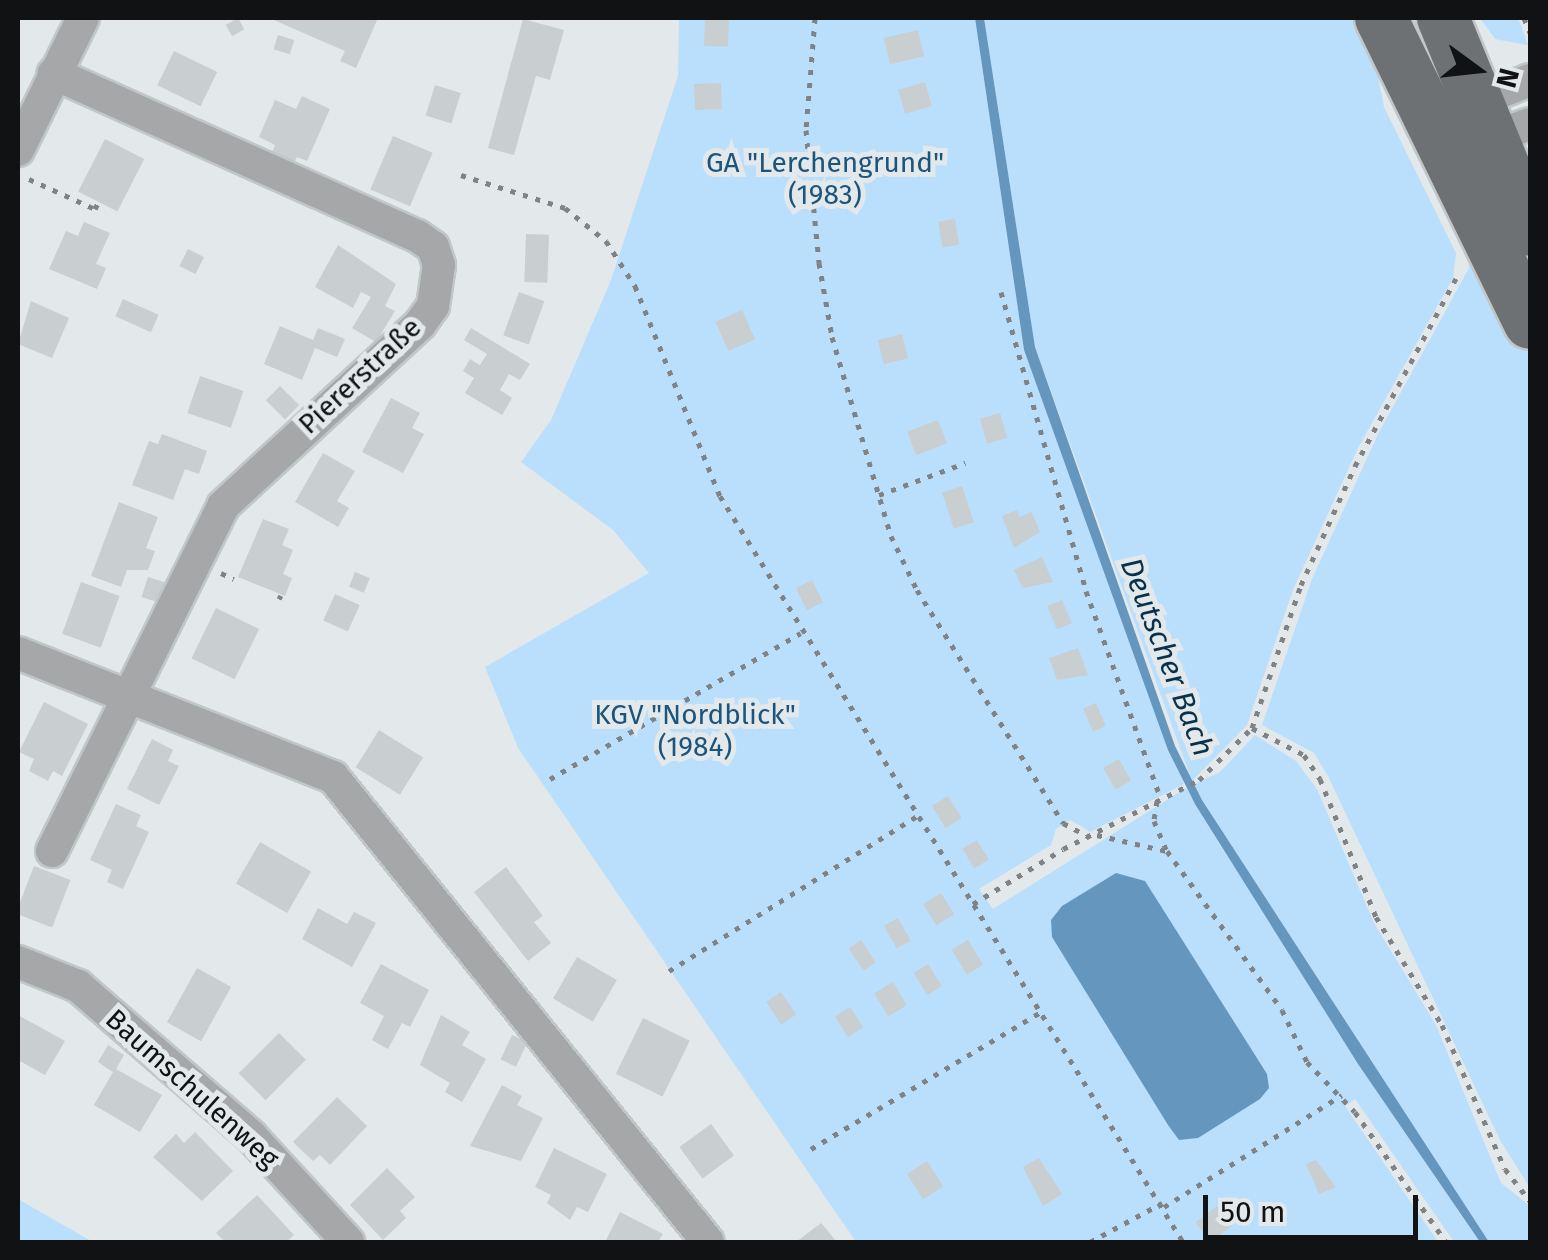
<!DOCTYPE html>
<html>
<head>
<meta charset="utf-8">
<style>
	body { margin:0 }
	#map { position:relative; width:1548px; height:1260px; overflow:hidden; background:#e3e8eb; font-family:"Fira Sans",sans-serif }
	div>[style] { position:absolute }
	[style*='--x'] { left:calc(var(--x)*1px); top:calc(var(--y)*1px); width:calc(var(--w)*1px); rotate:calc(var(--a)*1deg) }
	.green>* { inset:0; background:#badffc }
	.water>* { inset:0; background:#6597be }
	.building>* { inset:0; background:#c9ced1; transform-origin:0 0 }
	.path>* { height:5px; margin-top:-2.5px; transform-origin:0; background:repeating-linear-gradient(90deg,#808386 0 5px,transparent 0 13px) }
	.roads { filter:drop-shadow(2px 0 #c1c6c8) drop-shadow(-2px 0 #c1c6c8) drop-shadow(0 2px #c1c6c8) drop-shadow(0 -2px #c1c6c8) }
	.minor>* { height:32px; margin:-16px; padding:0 16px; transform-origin:16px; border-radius:16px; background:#a5a7a8 }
	.primary>* { height:52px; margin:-26px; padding:0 26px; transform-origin:26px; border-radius:26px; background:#6e7174 }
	span { translate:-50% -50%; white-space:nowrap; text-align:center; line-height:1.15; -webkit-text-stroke:10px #e3e8eb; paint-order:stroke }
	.park-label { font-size:28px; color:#1c557c }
	.street-label { font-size:28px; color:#101213 }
	.water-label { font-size:30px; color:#08324c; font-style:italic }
	.frame { position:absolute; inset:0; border:20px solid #101213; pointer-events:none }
	.north { position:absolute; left:1428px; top:20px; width:100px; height:100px; -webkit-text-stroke:8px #e3e8eb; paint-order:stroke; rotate:105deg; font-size:28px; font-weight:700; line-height:40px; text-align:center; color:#101213 }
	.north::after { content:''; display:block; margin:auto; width:35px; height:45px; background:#101213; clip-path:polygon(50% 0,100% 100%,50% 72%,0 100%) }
	.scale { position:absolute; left:1203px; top:1195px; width:215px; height:45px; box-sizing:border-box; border:5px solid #101213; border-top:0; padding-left:12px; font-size:30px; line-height:35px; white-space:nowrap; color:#101213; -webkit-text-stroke:8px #e3e8eb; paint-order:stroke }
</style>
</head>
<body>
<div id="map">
	<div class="green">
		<i style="clip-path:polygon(679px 18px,975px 18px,1024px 350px,1184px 784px,1090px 832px,1071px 820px,1056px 829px,1051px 845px,979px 889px,993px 909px,1186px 788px,1358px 1064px,1480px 1242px,1454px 1242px,1355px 1099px,1345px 1106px,1438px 1242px,856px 1242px,518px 748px,485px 667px,649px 573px,613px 530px,521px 462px,551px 420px,611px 280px,678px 76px)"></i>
		<i style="clip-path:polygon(984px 18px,1367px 18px,1384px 107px,1456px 253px,1453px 278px,1358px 448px,1293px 590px,1247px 725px,1192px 781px,1035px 347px)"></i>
		<i style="clip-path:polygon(1480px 18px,1518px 18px,1528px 45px,1495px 39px)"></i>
		<i style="clip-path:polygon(1395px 74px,1530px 356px,1530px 1188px,1500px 1140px,1328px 776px,1314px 753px,1262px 725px,1312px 579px,1378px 434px,1469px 268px,1468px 250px)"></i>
		<i style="clip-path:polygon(1255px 735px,1296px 761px,1317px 789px,1374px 923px,1436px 1025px,1501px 1183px,1530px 1206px,1530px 1242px,1489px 1242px,1202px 800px,1194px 784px,1220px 772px)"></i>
		<i style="clip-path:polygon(18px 1199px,93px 1242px,18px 1242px)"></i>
	</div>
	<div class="water">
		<i style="clip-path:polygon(975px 18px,984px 18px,1035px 347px,1175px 746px,1202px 800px,1489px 1242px,1480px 1242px,1358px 1064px,1195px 804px,1168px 750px,1024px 350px)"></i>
		<i style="clip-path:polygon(1116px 873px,1145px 881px,1267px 1074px,1269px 1088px,1260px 1099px,1198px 1138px,1179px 1140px,1168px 1125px,1052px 937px,1051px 920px,1062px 906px)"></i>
	</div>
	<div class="building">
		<i style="left:238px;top:18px;width:13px;height:14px;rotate:61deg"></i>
		<i style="clip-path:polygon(269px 18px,378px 18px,356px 68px,340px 61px,345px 51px)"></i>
		<i style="left:705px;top:18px;width:24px;height:28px;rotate:2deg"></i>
		<i style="clip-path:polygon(523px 19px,564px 30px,550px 80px,536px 76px,514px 155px,488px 148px)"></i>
		<i style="left:918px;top:30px;width:27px;height:35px;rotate:77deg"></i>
		<i style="left:278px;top:35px;width:17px;height:15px;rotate:17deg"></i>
		<i style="left:174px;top:51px;width:48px;height:38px;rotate:26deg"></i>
		<i style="left:925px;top:82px;width:25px;height:28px;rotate:74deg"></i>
		<i style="left:721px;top:83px;width:26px;height:27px;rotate:88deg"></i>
		<i style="left:435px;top:85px;width:27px;height:32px;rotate:17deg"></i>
		<i style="clip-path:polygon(302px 96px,330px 109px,307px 161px,297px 157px,293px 165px,271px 155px,275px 145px,259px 137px,275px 100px,296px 109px)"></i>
		<i style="left:393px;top:136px;width:43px;height:58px;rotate:23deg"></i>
		<i style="left:105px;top:139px;width:44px;height:59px;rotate:27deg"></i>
		<i style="left:955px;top:219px;width:26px;height:17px;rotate:81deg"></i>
		<i style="clip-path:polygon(84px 222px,110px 233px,96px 264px,106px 268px,97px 289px,49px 269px,66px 231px,78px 236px)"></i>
		<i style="left:526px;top:234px;width:23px;height:48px;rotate:2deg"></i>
		<i style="clip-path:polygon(338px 245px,396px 284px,385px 306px,395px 311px,376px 342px,352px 328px,371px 297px,361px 292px,353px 308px,315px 287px)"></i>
		<i style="left:188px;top:249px;width:18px;height:19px;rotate:27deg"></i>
		<i style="left:519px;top:292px;width:27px;height:46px;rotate:20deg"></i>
		<i style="left:123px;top:299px;width:39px;height:19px;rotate:24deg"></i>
		<i style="clip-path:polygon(31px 301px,69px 318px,52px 358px,18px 344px)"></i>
		<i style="left:742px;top:310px;width:32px;height:29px;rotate:66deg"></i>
		<i style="clip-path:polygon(280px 326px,313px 340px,318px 328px,345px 339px,337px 357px,315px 348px,302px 380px,264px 364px)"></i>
		<i style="clip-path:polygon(471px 328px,530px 364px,520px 380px,509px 374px,500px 390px,512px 398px,502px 415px,465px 393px,474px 378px,463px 371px,470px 359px,480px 365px,487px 354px,464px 340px)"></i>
		<i style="left:902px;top:334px;width:25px;height:25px;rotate:76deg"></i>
		<i style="left:200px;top:376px;width:46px;height:39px;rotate:19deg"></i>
		<i style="left:280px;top:386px;width:27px;height:20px;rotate:45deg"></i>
		<i style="clip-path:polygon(391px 398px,420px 413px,412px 428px,424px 434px,403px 473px,362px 452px)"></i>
		<i style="left:1000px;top:413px;width:26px;height:21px;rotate:74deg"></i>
		<i style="left:938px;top:420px;width:25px;height:33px;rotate:69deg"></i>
		<i style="clip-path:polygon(162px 434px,207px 451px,199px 474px,185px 469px,173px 500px,132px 485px,149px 441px,158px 444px)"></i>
		<i style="clip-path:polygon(323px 453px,355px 471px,337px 501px,349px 508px,338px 527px,295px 502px)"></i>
		<i style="left:962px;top:486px;width:38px;height:21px;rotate:72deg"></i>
		<i style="clip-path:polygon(119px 502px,158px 517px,146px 548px,155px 551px,148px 570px,127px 570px,121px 587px,91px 576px)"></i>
		<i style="clip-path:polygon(1017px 510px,1019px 517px,1032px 512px,1040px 532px,1014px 548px,1002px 516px)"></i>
		<i style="clip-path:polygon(263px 519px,289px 529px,282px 545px,293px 550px,283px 574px,292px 578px,285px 596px,238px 577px)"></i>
		<i style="clip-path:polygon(1042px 557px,1053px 582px,1023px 588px,1014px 570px)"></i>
		<i style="left:355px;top:572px;width:16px;height:16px;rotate:22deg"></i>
		<i style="left:148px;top:577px;width:19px;height:21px;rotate:18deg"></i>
		<i style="left:812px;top:580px;width:25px;height:18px;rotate:64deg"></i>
		<i style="left:81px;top:582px;width:41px;height:55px;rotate:20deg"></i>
		<i style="left:335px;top:594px;width:27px;height:29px;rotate:24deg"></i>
		<i style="left:1062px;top:600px;width:25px;height:16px;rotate:67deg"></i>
		<i style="left:216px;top:608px;width:48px;height:56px;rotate:26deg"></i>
		<i style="clip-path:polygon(1078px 648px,1088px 675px,1057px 680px,1049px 658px)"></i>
		<i style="clip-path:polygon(44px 702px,88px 724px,62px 776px,53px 771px,48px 781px,29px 771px,34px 759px,19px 752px)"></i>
		<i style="left:1096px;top:703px;width:25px;height:14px;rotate:67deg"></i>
		<i style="left:379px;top:730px;width:52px;height:44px;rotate:32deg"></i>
		<i style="clip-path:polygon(152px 739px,173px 750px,168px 761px,179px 766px,159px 805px,127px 789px)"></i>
		<i style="left:1119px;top:759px;width:25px;height:18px;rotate:61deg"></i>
		<i style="left:948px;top:796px;width:26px;height:19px;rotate:58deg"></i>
		<i style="clip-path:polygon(116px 804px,141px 815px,136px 826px,149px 832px,123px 889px,107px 882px,112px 870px,90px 860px)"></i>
		<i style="left:977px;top:840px;width:23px;height:17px;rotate:59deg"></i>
		<i style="left:260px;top:842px;width:59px;height:48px;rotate:30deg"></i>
		<i style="left:34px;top:866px;width:39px;height:51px;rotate:21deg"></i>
		<i style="clip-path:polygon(506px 867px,543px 916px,534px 922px,551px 943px,528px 961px,474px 892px)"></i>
		<i style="left:941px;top:893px;width:25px;height:21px;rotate:58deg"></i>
		<i style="clip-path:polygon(318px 908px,347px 924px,354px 912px,376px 923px,352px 967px,302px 939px)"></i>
		<i style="left:898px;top:918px;width:26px;height:16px;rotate:61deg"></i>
		<i style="left:861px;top:940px;width:27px;height:15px;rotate:56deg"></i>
		<i style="left:968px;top:940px;width:29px;height:19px;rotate:59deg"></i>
		<i style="left:577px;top:957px;width:46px;height:48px;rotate:30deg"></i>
		<i style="clip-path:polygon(381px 964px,429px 990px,410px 1027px,402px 1023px,388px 1049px,372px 1040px,384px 1016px,360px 1003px)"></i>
		<i style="left:928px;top:964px;width:26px;height:17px;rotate:58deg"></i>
		<i style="left:197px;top:968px;width:39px;height:62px;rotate:29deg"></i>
		<i style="left:893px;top:982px;width:27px;height:22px;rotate:59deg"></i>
		<i style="left:781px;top:992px;width:27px;height:18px;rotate:56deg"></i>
		<i style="left:850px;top:1007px;width:24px;height:18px;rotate:57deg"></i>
		<i style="clip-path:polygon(18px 1015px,65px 1041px,45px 1075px,18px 1060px)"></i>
		<i style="clip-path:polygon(441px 1015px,470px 1032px,462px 1045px,486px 1059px,462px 1102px,445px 1092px,450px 1083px,420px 1065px)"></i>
		<i style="left:643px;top:1018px;width:52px;height:62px;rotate:26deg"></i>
		<i style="left:279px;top:1033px;width:38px;height:57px;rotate:45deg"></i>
		<i style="left:512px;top:1035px;width:17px;height:27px;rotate:25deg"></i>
		<i style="clip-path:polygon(108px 1045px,124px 1055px,116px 1069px,162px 1095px,140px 1132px,94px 1105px,113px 1072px,98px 1062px)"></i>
		<i style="clip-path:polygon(502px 1085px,522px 1096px,517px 1105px,543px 1118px,521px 1161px,470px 1146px)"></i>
		<i style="clip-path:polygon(337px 1097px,367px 1126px,330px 1165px,320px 1155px,313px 1161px,293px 1142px)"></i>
		<i style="left:711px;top:1124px;width:39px;height:39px;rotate:54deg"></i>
		<i style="clip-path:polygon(195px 1132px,233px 1171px,202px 1201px,153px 1157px,176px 1134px,184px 1143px)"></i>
		<i style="clip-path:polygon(554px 1148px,607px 1174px,588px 1212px,577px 1207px,570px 1220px,547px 1203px,551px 1195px,535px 1187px)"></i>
		<i style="clip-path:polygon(1039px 1158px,1062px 1194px,1043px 1206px,1023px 1167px)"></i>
		<i style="clip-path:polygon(1316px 1160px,1336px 1187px,1319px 1194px,1306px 1164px)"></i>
		<i style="left:927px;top:1161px;width:30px;height:24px;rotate:57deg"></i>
		<i style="clip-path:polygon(387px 1168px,415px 1197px,400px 1211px,406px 1218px,383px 1240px,350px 1205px)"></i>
		<i style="clip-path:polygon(257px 1195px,294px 1235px,286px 1242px,225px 1242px,216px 1233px)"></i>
		<i style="left:1217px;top:1206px;width:25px;height:27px;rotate:53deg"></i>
		<i style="clip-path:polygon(620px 1212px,663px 1234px,658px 1242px,605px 1242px)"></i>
		<i style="clip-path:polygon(821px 1223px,837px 1242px,796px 1242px)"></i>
	</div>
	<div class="path">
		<i style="--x:815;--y:18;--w:112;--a:94.6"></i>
		<i style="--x:806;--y:130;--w:134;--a:84.4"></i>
		<i style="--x:819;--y:263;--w:75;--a:80"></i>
		<i style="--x:832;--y:337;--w:208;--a:73.5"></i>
		<i style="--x:891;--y:536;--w:60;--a:64.3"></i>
		<i style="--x:917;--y:590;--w:275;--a:57.9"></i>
		<i style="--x:1063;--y:823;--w:30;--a:28"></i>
		<i style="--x:1524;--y:18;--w:16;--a:68"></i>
		<i style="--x:461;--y:175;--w:109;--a:17.6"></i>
		<i style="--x:565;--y:208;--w:53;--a:38.8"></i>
		<i style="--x:606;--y:241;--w:54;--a:57.2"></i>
		<i style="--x:635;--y:286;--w:227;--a:68"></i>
		<i style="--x:720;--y:496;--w:878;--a:58.17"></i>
		<i style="--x:29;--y:179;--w:72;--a:24.4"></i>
		<i style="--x:95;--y:209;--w:9;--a:-63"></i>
		<i style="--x:1001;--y:292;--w:311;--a:74.1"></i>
		<i style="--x:1086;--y:591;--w:221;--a:70.2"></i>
		<i style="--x:879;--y:495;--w:92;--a:-20.4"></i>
		<i style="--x:221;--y:573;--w:14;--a:25"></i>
		<i style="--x:279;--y:599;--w:4;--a:-63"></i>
		<i style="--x:1252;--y:728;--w:59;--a:27.4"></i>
		<i style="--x:1304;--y:755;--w:29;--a:56"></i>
		<i style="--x:1320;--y:779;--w:149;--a:67.9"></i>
		<i style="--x:1376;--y:917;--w:127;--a:58.6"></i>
		<i style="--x:1442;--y:1025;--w:157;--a:66.4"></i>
		<i style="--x:1505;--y:1169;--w:41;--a:52"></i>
		<i style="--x:550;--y:779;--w:290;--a:-30.2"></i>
		<i style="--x:1157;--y:801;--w:20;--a:99"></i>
		<i style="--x:1154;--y:821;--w:33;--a:67"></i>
		<i style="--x:1167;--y:851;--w:196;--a:54.1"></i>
		<i style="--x:1282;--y:1010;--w:58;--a:64.3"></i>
		<i style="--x:1307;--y:1062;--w:69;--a:46.2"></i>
		<i style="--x:1355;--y:1112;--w:159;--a:55"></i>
		<i style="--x:1097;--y:835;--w:72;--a:12.9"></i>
		<i style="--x:973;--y:904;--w:105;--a:-31.4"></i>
		<i style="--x:1063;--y:849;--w:153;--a:-26.9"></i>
		<i style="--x:1199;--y:780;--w:74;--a:-44.5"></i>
		<i style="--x:1252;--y:728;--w:151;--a:-71.1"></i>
		<i style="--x:1301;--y:585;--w:131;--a:-65.6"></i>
		<i style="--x:1355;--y:466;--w:219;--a:-61.7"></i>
		<i style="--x:669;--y:971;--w:292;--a:-32"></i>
		<i style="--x:811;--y:1149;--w:268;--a:-30.8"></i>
		<i style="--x:1164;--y:1207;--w:210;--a:-32.2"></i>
		<i style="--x:1090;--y:1242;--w:82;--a:-28.4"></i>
	</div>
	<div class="roads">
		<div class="minor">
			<i style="--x:1461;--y:108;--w:74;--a:-22.1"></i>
			<i style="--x:1478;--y:143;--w:55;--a:-20.1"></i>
			<i style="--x:18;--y:150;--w:147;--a:-63.8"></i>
			<i style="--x:18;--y:653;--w:339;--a:21.5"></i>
			<i style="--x:333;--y:777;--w:597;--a:51.12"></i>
			<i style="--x:52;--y:851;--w:385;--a:-63.6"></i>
			<i style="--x:223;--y:506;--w:268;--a:-42.7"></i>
			<i style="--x:420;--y:324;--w:22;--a:-54"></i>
			<i style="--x:433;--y:306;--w:41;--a:-81.7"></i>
			<i style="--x:439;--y:265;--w:19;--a:-108"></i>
			<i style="--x:433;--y:247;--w:19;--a:-145"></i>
			<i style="--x:417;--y:236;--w:398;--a:-155.9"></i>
			<i style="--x:18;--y:962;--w:65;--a:21.8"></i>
			<i style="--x:78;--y:986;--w:229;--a:40.9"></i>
			<i style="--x:251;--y:1136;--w:144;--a:47.5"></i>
		</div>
		<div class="primary">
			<i style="--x:1381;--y:18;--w:339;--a:64"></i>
			<i style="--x:1443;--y:18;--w:229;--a:67.7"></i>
		</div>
	</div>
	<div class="park-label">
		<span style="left:825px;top:179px">GA "Lerchengrund"<br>(1983)</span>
		<span style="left:695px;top:731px">KGV "Nordblick"<br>(1984)</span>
	</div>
	<div class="street-label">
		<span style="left:360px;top:376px;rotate:-43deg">Piererstraße</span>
		<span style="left:192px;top:1089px;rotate:42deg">Baumschulenweg</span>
	</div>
	<div class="water-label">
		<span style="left:1167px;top:657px;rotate:69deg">Deutscher Bach</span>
	</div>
	<div class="frame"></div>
	<div class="north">N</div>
	<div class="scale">50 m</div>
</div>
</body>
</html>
